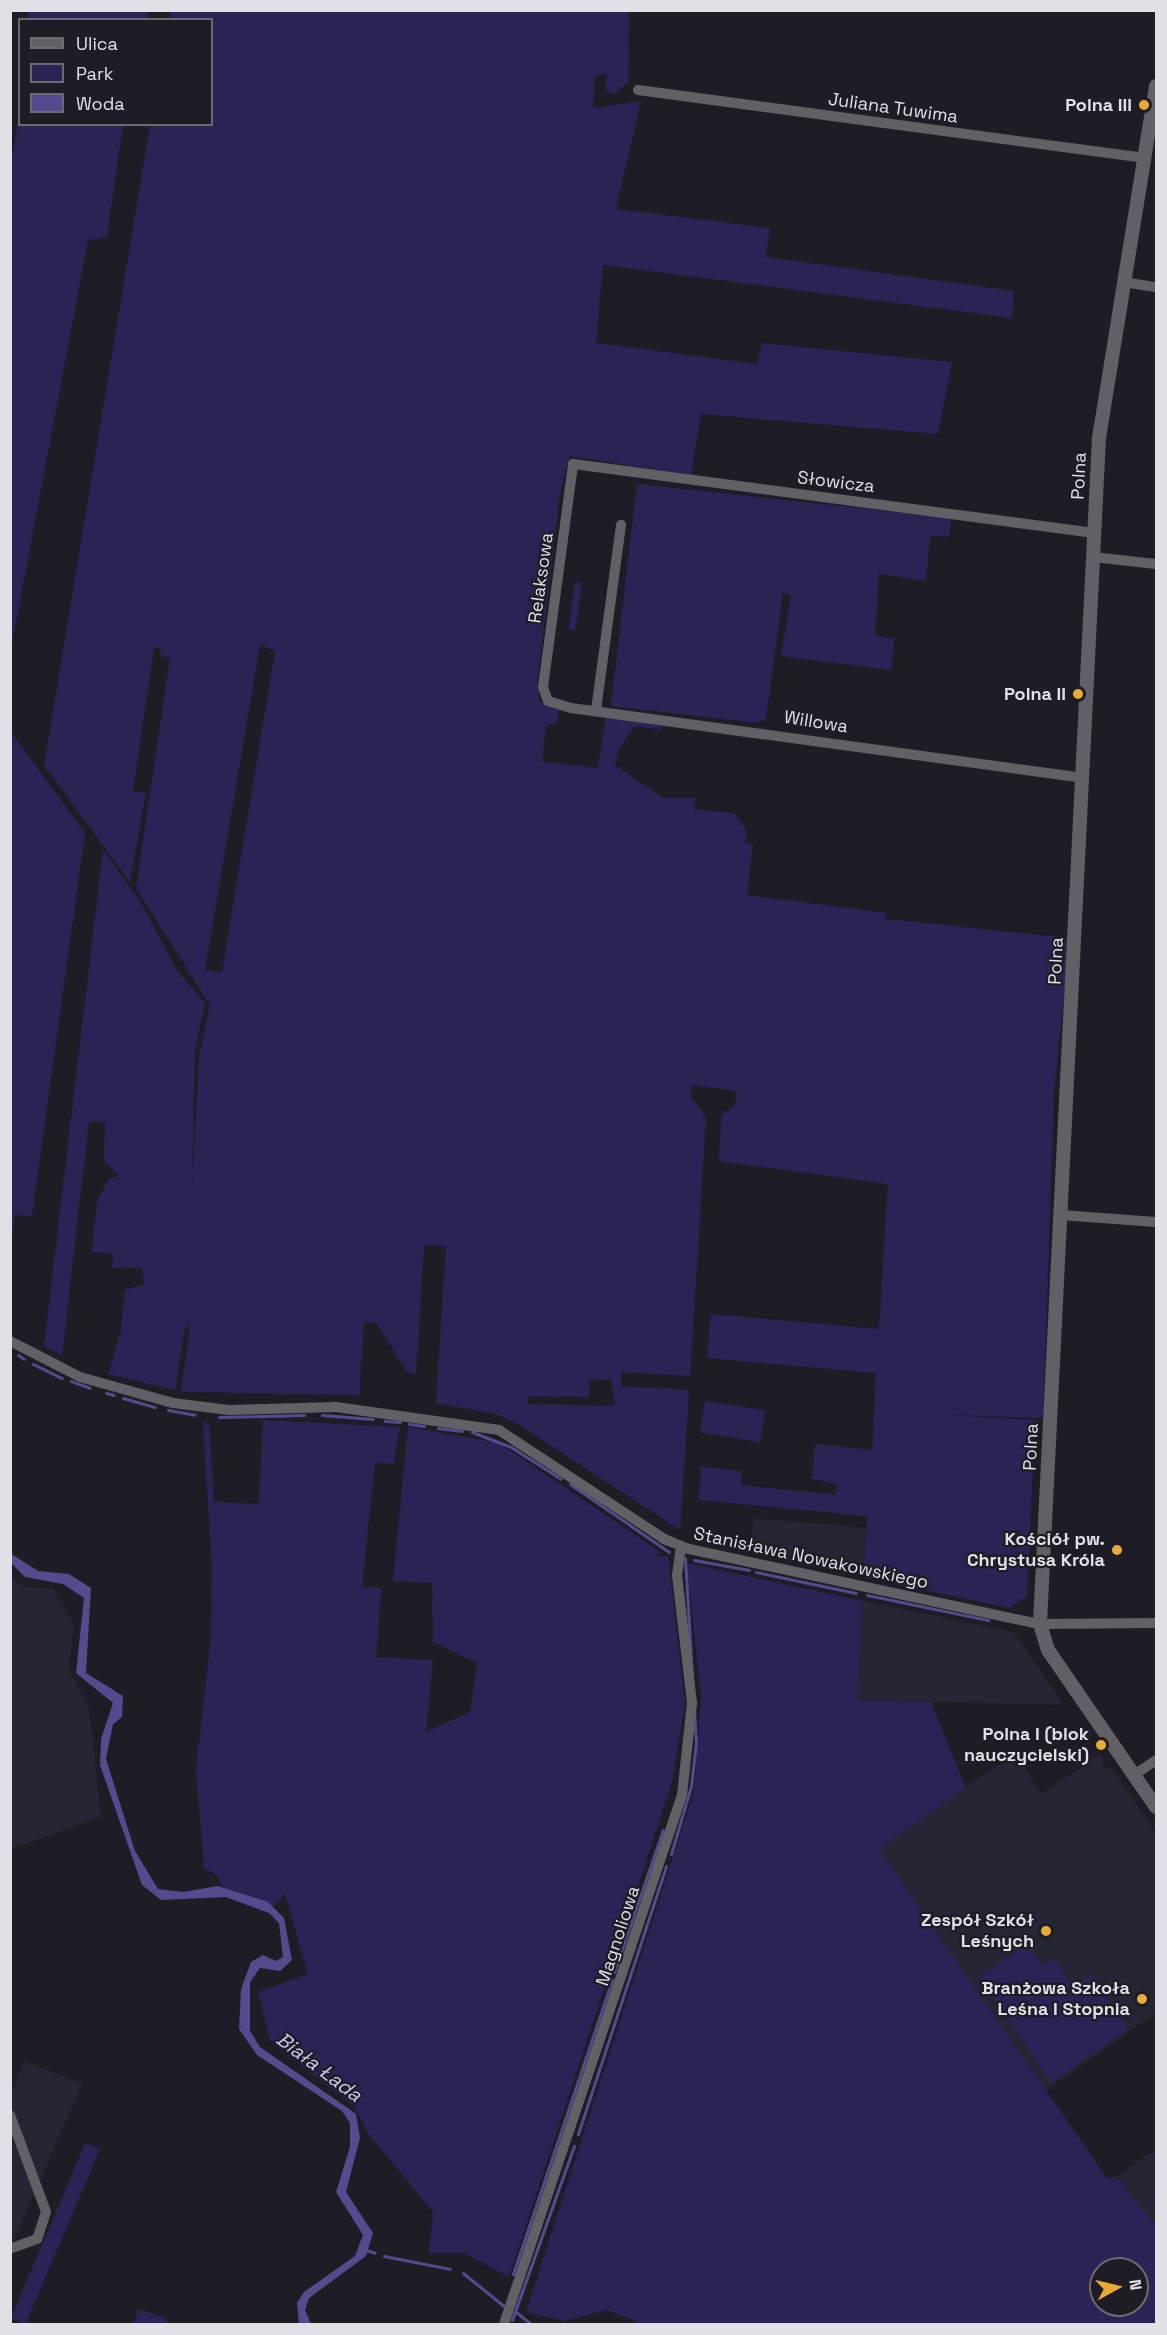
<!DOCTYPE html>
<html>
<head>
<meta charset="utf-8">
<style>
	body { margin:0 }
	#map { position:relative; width:1167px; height:2335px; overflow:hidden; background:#1e1d26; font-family:"Space Grotesk",sans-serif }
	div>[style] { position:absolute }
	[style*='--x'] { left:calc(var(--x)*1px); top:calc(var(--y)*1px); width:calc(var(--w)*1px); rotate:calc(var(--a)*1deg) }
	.built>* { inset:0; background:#262533 }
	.green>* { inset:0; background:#2d2255; transform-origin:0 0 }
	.water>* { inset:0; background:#564a8f }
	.stream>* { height:3px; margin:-1.5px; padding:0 1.5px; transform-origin:1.5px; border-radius:1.5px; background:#564a8f }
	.minor>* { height:10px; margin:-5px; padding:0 5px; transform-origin:5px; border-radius:5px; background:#616065 }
	.tertiary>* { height:14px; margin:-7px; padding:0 7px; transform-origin:7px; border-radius:7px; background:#616065 }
	.dots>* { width:16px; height:16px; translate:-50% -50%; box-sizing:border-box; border:3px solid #1e1d26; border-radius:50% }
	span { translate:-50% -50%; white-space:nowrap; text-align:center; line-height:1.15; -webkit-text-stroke:4.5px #1e1d26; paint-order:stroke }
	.poi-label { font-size:18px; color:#e0e0e6; font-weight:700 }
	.right { translate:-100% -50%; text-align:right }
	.street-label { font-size:18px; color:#e0e0e6 }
	.water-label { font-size:20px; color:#cac6ee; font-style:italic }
	.frame { position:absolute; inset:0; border:12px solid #e0e0e6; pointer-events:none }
	.legend { position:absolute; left:18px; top:18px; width:195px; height:108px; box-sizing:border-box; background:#1e1d26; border:2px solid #6c6b73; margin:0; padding:8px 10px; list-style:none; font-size:18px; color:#e0e0e6 }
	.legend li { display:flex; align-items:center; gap:12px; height:30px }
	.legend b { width:30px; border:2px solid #6c6b73 }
	.north { position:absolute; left:1089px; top:2257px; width:60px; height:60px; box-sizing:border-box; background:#1e1d26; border:2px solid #6c6b73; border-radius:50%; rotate:82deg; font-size:16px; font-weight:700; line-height:24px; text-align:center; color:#e0e0e6 }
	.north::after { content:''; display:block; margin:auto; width:21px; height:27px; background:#e8ab37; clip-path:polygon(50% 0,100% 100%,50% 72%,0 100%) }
</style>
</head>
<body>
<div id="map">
	<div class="built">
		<i style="clip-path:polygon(754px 1518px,867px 1528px,864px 1577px,749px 1553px)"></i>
		<i style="clip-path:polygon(11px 1577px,25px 1587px,53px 1589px,74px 1626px,68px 1669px,89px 1707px,101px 1817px,11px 1849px)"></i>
		<i style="clip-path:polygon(863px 1601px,1014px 1632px,1064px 1705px,856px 1700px)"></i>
		<i style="clip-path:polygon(1101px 1753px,1103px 1767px,1112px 1769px,1156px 1834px,1156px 2013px,1046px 2090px,878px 1848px,1014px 1754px,1042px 1794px)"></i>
		<i style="clip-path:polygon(25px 2061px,82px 2084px,11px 2246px,11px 2092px)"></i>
		<i style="clip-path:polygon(1156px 2149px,1156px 2225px,1116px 2177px)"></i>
	</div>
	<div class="green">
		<i style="clip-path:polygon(28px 11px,28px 10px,148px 11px,146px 19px,27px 19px)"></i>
		<i style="clip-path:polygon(evenodd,171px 11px,629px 11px,628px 82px,613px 95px,605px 89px,608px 73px,597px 75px,594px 83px,593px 108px,641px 101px,616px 209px,770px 228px,766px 257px,1014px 291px,1012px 318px,603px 265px,596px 343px,757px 364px,762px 343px,952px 362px,938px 434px,701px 414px,691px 475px,570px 456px,561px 487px,537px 684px,540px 702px,560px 709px,557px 722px,546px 726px,542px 762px,598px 768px,606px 715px,662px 722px,661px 730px,635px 726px,619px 749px,615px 765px,663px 798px,696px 798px,694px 809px,734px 813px,746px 830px,745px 843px,753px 844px,747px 895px,886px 913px,885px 919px,1070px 938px,1054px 1092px,1043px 1418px,926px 1414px,1035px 1420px,1027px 1596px,1009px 1608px,864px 1577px,867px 1516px,699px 1500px,701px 1467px,742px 1471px,741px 1485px,836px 1495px,837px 1484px,812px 1479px,815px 1444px,872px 1450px,876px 1373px,707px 1358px,711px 1314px,879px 1329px,888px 1184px,719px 1161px,721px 1115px,735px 1105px,737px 1091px,692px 1085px,691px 1097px,706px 1117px,690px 1376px,622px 1372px,621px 1386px,689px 1390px,680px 1530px,518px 1424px,496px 1414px,436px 1403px,446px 1246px,424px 1245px,416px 1374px,408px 1373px,376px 1323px,364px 1322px,359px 1395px,181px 1392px,190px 1326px,185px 1328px,175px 1390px,108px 1374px,121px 1331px,125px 1290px,144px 1284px,142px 1267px,112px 1268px,113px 1254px,92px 1252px,97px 1201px,108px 1180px,119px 1175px,104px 1161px,105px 1122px,89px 1121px,62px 1355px,44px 1346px,103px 850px,140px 901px,178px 972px,205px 1003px,195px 1050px,192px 1188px,199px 1056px,210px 1005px,136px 888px,170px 658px,160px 656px,161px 648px,154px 648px,133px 791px,146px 793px,130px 882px,44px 765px,150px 125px,212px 124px,212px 20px,169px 19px,171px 11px,260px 645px,275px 651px,222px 972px,205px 970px,260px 645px,171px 11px,611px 1379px,615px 1406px,528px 1404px,529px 1396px,589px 1397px,589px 1380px,611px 1379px)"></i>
		<i style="clip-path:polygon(19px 116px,20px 124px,123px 125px,107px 237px,88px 240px,11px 649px,10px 170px)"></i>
		<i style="clip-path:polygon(637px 484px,951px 518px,949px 537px,930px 536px,926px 581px,879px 574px,875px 635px,894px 639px,891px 670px,781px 656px,791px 595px,783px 593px,766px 718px,759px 723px,611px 706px)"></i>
		<i style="left:575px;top:582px;width:7px;height:48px;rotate:8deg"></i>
		<i style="clip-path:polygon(11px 732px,85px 833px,32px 1216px,15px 1215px,11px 1244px)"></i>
		<i style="left:705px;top:1401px;width:61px;height:32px;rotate:9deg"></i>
		<i style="clip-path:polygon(263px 1420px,400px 1427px,393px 1464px,375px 1463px,362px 1587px,381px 1588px,376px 1657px,433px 1660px,426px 1732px,470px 1712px,477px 1663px,433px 1642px,432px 1583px,393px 1581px,408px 1427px,499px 1443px,659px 1551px,656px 1557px,668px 1556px,685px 1703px,672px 1783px,509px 2277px,464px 2253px,429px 2253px,433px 2212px,367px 2132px,355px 2107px,270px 2041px,258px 1992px,308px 1974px,285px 1894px,274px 1906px,265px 1903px,223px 1887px,217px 1875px,204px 1868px,196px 1770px,211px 1636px,212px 1567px,203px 1422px,209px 1423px,214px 1502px,259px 1504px)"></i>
		<i style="clip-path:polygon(evenodd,687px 1563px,863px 1601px,857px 1700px,931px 1702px,966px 1788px,879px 1849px,1107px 2178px,1116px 2177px,1156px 2225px,1156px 2324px,643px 2324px,607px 2310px,564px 2321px,526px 2312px,694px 1792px,701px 1696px,687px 1563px,1101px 2269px,1137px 2269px,1137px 2305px,1101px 2305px,1101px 2269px)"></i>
		<i style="clip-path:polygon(1028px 1943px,1043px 1965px,1054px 1958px,1074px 1987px,1091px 1975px,1129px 2029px,1051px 2083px,979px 1977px)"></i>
		<i style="left:100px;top:2149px;width:190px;height:16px;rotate:113deg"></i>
		<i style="clip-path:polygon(139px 2309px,165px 2318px,169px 2324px,133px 2324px)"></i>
	</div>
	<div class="water">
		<i style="clip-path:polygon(10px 1553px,38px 1571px,69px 1574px,91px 1588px,86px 1673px,123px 1696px,122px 1717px,113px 1724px,106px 1759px,135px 1851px,158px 1889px,183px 1892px,218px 1886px,268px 1902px,284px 1918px,292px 1960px,280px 1971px,260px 1968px,250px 1982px,250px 2031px,260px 2047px,356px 2114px,360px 2138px,346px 2192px,373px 2233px,366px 2256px,309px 2298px,305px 2310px,311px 2324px,299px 2324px,297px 2303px,304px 2292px,355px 2256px,363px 2235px,336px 2192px,350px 2147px,350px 2123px,342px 2111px,257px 2055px,239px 2029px,241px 1989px,251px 1962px,263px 1955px,276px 1961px,283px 1957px,279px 1923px,269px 1913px,226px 1897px,161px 1900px,142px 1885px,100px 1765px,101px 1739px,113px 1703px,76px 1673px,84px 1598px,63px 1584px,25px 1577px,11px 1563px)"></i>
	</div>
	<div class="stream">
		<i style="--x:18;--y:1355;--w:7;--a:34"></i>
		<i style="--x:33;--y:1364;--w:32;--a:26"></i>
		<i style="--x:71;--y:1381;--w:20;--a:20"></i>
		<i style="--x:106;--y:1393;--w:8;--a:14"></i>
		<i style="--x:123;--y:1398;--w:33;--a:16"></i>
		<i style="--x:168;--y:1410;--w:27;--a:10"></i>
		<i style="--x:322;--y:1415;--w:51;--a:4.5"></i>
		<i style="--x:219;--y:1417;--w:85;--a:-1.3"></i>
		<i style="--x:385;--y:1421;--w:15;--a:4"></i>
		<i style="--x:409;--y:1424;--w:15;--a:8"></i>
		<i style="--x:438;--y:1428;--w:24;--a:7"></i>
		<i style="--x:472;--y:1432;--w:42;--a:21"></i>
		<i style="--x:511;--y:1447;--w:59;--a:32.6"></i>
		<i style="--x:570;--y:1484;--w:120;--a:34.5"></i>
		<i style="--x:694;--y:1560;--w:56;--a:10.3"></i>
		<i style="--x:756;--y:1572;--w:102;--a:11.9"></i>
		<i style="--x:867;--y:1595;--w:124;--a:11.7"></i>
		<i style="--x:671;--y:1854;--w:71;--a:-73.6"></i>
		<i style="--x:691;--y:1786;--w:43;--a:-83.4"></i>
		<i style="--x:696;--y:1743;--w:185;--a:-93.4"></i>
		<i style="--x:614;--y:1972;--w:150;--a:-71"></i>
		<i style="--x:578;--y:2134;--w:282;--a:-71.8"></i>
		<i style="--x:366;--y:2250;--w:9;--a:18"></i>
		<i style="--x:384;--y:2256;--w:67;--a:11.1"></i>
		<i style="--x:463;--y:2273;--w:54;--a:39"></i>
		<i style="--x:513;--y:2274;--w:311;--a:-71.4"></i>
		<i style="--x:516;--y:2312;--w:19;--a:39"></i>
		<i style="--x:512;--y:2320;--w:185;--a:-70.4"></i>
	</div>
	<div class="minor">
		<i style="--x:638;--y:90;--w:512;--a:7.64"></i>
		<i style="--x:1123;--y:282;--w:33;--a:9"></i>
		<i style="--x:1093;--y:557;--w:63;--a:6.3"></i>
		<i style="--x:596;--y:710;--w:187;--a:-82.3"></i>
		<i style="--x:1084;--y:778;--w:518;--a:-172.23"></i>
		<i style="--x:571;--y:708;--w:24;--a:-163"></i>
		<i style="--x:548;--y:701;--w:15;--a:-110"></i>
		<i style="--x:543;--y:687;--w:225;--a:-82.3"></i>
		<i style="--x:573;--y:464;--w:526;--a:7.54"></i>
		<i style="--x:1061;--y:1215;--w:95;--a:4.2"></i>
		<i style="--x:10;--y:1341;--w:79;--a:27.2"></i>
		<i style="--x:80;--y:1377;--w:97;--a:15.6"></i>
		<i style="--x:173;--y:1403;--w:56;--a:7.1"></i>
		<i style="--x:229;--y:1410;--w:107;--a:-1.6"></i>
		<i style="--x:336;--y:1407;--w:165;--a:8"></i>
		<i style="--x:499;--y:1430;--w:198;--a:33.4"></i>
		<i style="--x:664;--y:1539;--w:27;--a:22"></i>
		<i style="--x:689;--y:1549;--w:359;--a:12.1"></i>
		<i style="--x:1040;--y:1624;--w:116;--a:-0.5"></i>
		<i style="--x:1134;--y:1775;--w:27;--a:-34"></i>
		<i style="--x:10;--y:2115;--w:103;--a:69.6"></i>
		<i style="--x:46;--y:2212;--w:28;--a:108"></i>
		<i style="--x:37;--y:2239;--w:29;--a:160"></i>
		<i style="--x:504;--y:2324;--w:558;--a:-71.4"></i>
		<i style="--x:682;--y:1795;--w:93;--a:-83.8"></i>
		<i style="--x:692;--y:1703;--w:129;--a:-96.7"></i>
		<i style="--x:677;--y:1575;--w:28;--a:-82"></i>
	</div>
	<div class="tertiary">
		<i style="--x:1156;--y:86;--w:357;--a:99.2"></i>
		<i style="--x:1099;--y:438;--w:1187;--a:92.85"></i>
		<i style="--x:1040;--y:1624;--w:27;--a:73"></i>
		<i style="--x:1048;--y:1650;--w:191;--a:55.5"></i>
	</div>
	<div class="dots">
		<i style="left:1144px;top:105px;background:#e8ab37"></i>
		<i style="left:1078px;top:694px;background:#e8ab37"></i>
		<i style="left:1117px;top:1550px;background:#e8ab37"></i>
		<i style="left:1101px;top:1745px;background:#e8ab37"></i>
		<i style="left:1046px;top:1931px;background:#e8ab37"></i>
		<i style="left:1142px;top:1999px;background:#e8ab37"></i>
	</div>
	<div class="poi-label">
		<span class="right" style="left:1132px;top:105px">Polna III</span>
		<span class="right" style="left:1066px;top:694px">Polna II</span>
		<span class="right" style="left:1105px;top:1550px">Kościół pw.<br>Chrystusa Króla</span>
		<span class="right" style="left:1089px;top:1745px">Polna I (blok<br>nauczycielski)</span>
		<span class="right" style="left:1034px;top:1931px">Zespół Szkół<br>Leśnych</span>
		<span class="right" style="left:1130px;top:1999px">Branżowa Szkoła<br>Leśna I Stopnia</span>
	</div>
	<div class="street-label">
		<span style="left:893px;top:108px;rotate:8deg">Juliana Tuwima</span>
		<span style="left:1079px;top:476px;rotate:-87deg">Polna</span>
		<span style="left:836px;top:482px;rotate:7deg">Słowicza</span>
		<span style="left:541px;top:578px;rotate:-82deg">Relaksowa</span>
		<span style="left:816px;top:722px;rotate:9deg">Willowa</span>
		<span style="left:1056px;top:961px;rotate:-87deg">Polna</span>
		<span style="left:1031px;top:1447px;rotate:-87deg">Polna</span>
		<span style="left:811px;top:1558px;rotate:12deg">Stanisława Nowakowskiego</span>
		<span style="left:618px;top:1936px;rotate:-72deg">Magnoliowa</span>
	</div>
	<div class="water-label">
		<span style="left:319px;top:2067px;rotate:37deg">Biała Łada</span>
	</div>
	<div class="frame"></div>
	<ul class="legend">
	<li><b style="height:8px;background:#616065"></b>Ulica</li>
	<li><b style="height:16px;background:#2d2255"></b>Park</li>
	<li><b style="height:16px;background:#564a8f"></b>Woda</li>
	</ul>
	<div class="north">N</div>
</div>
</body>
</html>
